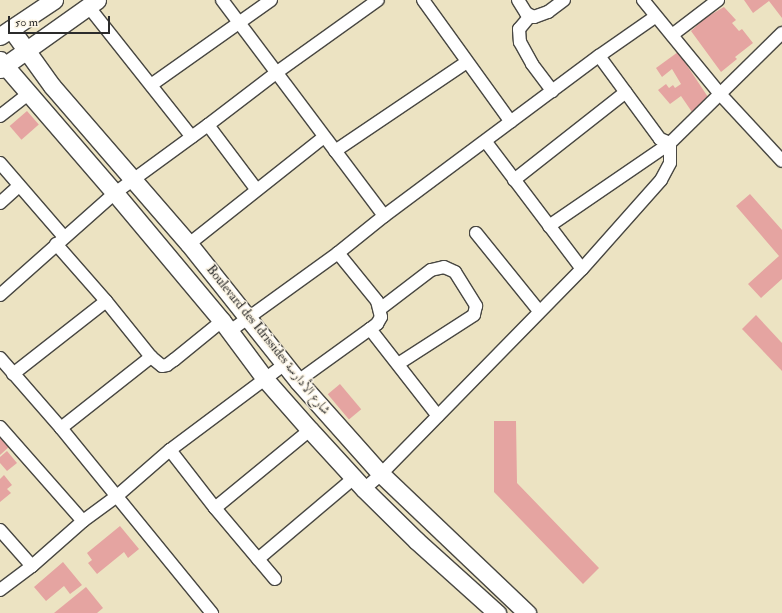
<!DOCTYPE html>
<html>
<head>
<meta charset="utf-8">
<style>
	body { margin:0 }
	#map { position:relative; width:782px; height:613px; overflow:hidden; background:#ece3c2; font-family:"IM FELL Double Pica",Amiri,serif }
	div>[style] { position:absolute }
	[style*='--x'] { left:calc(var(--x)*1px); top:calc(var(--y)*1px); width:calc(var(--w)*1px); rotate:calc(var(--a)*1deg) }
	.building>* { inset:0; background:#e5a4a1; transform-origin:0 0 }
	.roads { filter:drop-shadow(1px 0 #484742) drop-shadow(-1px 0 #484742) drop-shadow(0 1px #484742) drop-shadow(0 -1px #484742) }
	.street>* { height:12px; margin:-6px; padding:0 6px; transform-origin:6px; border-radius:6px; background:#fff }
	.secondary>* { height:17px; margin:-8.5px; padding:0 8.5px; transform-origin:8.5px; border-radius:8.5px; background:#fff }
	span { translate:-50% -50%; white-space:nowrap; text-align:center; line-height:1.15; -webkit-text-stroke:3px #fcf5e5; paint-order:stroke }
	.street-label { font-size:13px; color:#2b2b2b }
	.scale { position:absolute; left:8px; top:16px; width:102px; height:18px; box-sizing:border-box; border:2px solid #2b2b2b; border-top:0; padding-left:5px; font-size:12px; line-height:14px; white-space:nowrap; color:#2b2b2b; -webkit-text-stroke:3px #fcf5e5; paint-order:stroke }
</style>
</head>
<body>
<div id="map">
	<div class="building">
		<i style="clip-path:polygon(744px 0,782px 0,782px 18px,769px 1px,753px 13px)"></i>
		<i style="clip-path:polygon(724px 7px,736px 20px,732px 23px,739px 31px,742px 29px,753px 43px,735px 57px,737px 59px,721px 72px,691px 31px,705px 18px)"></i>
		<i style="clip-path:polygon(678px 52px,708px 97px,692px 112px,681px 96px,670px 104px,658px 90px,666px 84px,669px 88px,673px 85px,675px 88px,681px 84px,672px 69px,662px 77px,656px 68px)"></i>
		<i style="left:27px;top:111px;width:18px;height:23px;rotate:49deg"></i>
		<i style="clip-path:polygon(750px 194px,782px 230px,782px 279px,761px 298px,748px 284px,779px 256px,736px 206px)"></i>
		<i style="clip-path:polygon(756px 315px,782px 343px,782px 371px,742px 329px)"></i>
		<i style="left:340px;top:384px;width:33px;height:16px;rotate:50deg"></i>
		<i style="clip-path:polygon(494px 421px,516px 421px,517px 483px,599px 568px,583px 584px,494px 492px)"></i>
		<i style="clip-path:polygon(0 434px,10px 446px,0 455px)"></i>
		<i style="clip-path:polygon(7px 451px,17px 463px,7px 471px,0 463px,0 457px)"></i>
		<i style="clip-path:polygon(4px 475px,12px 485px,7px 489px,11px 493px,0 502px,0 479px)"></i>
		<i style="clip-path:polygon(120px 526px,139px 549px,128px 558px,124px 552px,97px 574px,88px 563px,92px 560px,87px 553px)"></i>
		<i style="clip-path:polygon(63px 562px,82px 585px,70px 594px,64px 586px,46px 601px,34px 587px)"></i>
		<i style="clip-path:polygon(86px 587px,103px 608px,97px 613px,54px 613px)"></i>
	</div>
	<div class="roads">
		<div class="street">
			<i style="--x:222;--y:0;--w:270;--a:53.1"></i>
			<i style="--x:423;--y:0;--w:150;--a:54.2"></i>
			<i style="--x:518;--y:0;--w:15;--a:58"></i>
			<i style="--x:526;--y:13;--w:9;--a:27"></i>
			<i style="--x:534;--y:17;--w:15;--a:-20"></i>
			<i style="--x:548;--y:12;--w:20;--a:-37"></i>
			<i style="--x:643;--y:0;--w:122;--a:50.7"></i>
			<i style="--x:720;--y:94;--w:91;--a:47.2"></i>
			<i style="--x:88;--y:6;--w:167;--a:51.6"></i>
			<i style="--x:530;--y:16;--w:17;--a:130"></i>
			<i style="--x:519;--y:29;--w:13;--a:86"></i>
			<i style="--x:520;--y:42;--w:25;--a:61"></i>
			<i style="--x:532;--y:64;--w:34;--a:53"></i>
			<i style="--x:672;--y:35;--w:58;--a:-37.3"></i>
			<i style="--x:151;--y:85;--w:147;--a:-35.3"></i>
			<i style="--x:0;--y:116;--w:37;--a:-38"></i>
			<i style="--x:208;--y:125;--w:80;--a:53.1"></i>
			<i style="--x:486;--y:142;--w:159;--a:52.9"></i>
			<i style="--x:335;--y:151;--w:159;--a:-34"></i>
			<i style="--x:0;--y:163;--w:98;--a:49.1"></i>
			<i style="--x:514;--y:180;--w:142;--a:-38.2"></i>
			<i style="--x:0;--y:203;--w:25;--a:-42"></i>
			<i style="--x:549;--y:226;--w:147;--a:-34.4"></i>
			<i style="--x:670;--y:143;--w:157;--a:-44.5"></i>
			<i style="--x:476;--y:233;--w:100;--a:51.1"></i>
			<i style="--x:56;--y:244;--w:76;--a:48.7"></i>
			<i style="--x:106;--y:301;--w:72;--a:51.2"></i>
			<i style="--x:151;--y:357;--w:14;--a:39"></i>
			<i style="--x:162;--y:366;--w:5;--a:-11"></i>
			<i style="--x:167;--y:365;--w:9;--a:-36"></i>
			<i style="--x:174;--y:360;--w:62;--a:-39.1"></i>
			<i style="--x:189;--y:244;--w:172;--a:-38.4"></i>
			<i style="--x:0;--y:295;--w:154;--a:-41.6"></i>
			<i style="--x:115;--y:193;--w:115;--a:-36.2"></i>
			<i style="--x:208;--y:125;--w:86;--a:-37.4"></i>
			<i style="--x:276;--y:73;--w:125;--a:-35.6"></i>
			<i style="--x:380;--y:309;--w:64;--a:-37.4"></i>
			<i style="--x:431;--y:270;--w:13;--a:-13"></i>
			<i style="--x:444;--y:267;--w:12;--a:24"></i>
			<i style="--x:455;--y:272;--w:40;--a:58"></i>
			<i style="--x:476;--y:306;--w:9;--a:103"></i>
			<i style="--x:474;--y:315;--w:90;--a:147.2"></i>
			<i style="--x:370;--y:329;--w:110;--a:52"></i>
			<i style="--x:230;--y:331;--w:133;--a:-35.8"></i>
			<i style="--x:338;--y:253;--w:59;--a:-38.8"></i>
			<i style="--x:384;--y:216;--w:268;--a:-36.7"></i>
			<i style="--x:599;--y:56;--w:68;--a:-34.9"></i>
			<i style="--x:0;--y:358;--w:93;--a:48.9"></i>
			<i style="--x:61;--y:428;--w:239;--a:50.8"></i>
			<i style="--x:13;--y:374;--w:118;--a:-38.1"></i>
			<i style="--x:298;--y:381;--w:89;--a:-35.8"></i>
			<i style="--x:370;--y:329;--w:9;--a:-36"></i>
			<i style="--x:377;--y:324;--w:8;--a:-60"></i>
			<i style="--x:381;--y:317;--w:16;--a:-104"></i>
			<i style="--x:377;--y:301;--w:62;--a:-129.1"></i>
			<i style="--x:0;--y:427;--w:125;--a:48.6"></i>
			<i style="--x:61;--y:428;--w:115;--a:-38.3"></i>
			<i style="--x:170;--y:450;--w:73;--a:52.2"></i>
			<i style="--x:215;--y:508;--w:93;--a:49.8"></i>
			<i style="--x:364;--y:489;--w:23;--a:-41"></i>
			<i style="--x:381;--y:474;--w:287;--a:-45.6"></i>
			<i style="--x:582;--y:269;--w:119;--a:-48.4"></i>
			<i style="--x:661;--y:180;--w:19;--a:-62"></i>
			<i style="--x:670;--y:163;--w:20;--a:-90"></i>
			<i style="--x:670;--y:143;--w:11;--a:-158"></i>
			<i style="--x:660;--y:139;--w:103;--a:-126.3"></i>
			<i style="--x:215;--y:508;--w:123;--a:-39.4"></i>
			<i style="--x:0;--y:530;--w:48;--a:48.4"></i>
			<i style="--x:258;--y:559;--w:126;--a:-40.2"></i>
			<i style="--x:0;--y:590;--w:40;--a:-37"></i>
			<i style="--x:32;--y:566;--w:68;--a:-41.4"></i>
			<i style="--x:83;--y:521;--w:42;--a:-36.3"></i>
			<i style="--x:117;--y:496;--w:70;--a:-41"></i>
			<i style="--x:170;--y:450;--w:144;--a:-36.8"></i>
		</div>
		<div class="secondary">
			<i style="--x:11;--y:29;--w:70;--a:54.3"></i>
			<i style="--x:52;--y:86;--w:209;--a:49.1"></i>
			<i style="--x:189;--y:244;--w:175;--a:51.5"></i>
			<i style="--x:298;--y:381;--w:125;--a:48.3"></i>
			<i style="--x:381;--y:474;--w:202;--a:43.6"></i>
			<i style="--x:0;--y:36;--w:65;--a:-33.7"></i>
			<i style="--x:0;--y:60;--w:176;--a:49.2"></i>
			<i style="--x:115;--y:193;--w:167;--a:50.1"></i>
			<i style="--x:222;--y:321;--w:72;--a:53.4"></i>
			<i style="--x:265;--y:379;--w:68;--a:48.6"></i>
			<i style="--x:310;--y:430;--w:80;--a:47.5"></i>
			<i style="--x:364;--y:489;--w:74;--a:44.5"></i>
			<i style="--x:417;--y:541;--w:108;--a:42"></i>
			<i style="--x:0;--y:69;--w:119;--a:-35.4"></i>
		</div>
	</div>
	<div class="street-label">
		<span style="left:268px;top:340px;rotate:51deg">Boulevard des Idrissides شارع الأدارسة</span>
	</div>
	<div class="scale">50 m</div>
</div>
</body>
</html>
